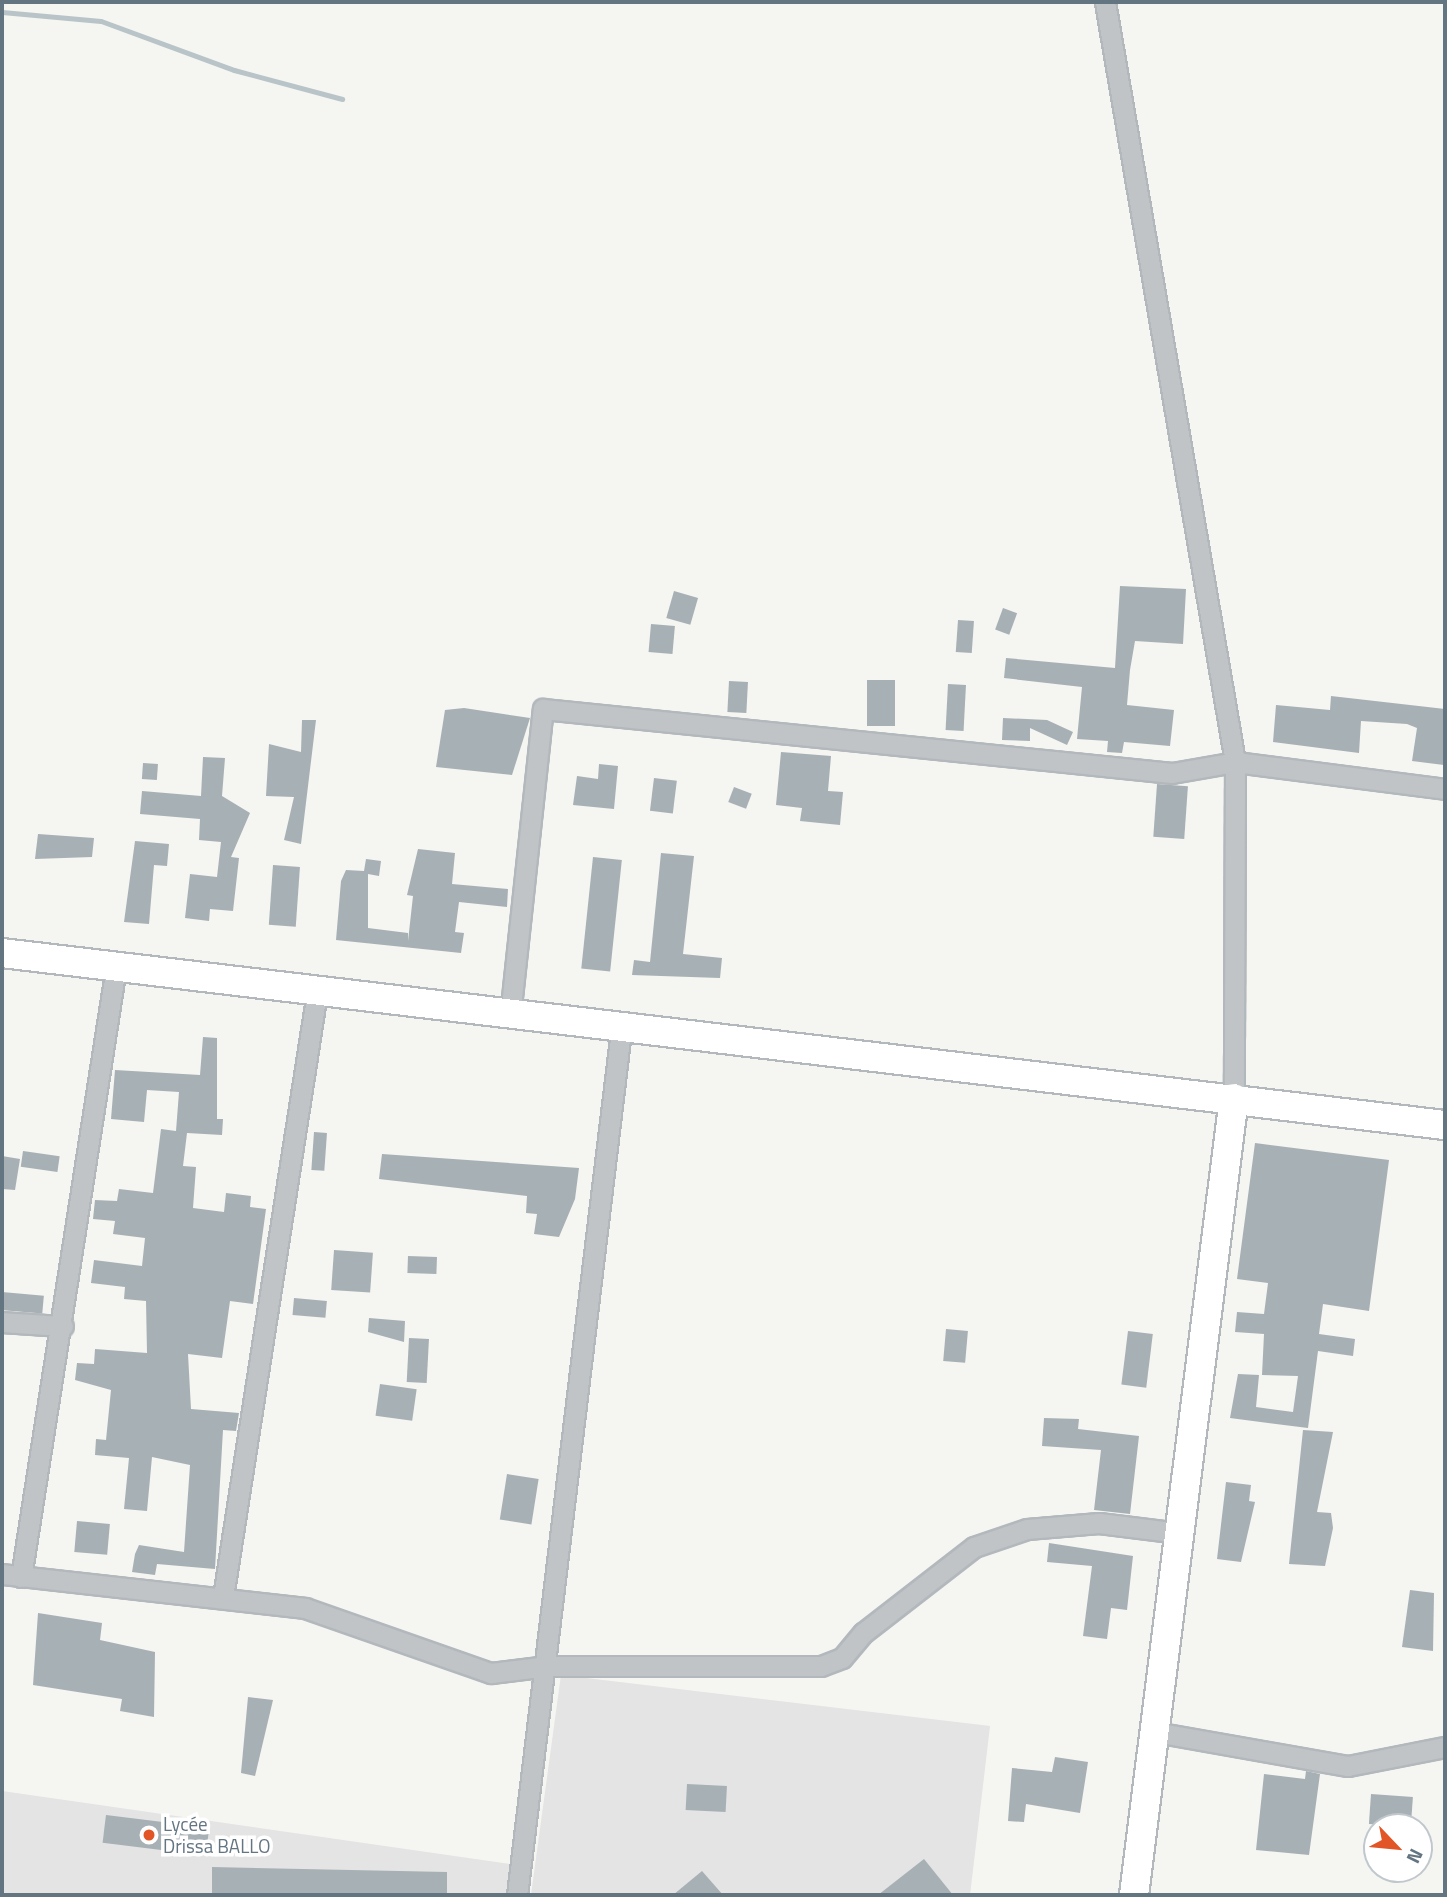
<!DOCTYPE html>
<html>
<head>
<meta charset="utf-8">
<style>
	body { margin:0 }
	#map { position:relative; width:1447px; height:1897px; overflow:hidden; background:#f5f5f2; font-family:"Titillium Web",sans-serif }
	div>[style] { position:absolute }
	[style*='--x'] { left:calc(var(--x)*1px); top:calc(var(--y)*1px); width:calc(var(--w)*1px); rotate:calc(var(--a)*1deg) }
	.built>* { inset:0; background:#e3e4e3 }
	.stream>* { height:5px; margin:-2.5px; padding:0 2.5px; transform-origin:2.5px; border-radius:2.5px; background:#b8c4c8 }
	.building>* { inset:0; background:#a7b0b4; transform-origin:0 0 }
	.roads { filter:drop-shadow(2px 0 #b2b8bc) drop-shadow(-2px 0 #b2b8bc) drop-shadow(0 2px #b2b8bc) drop-shadow(0 -2px #b2b8bc) }
	.street>* { height:19px; margin:-9.5px; padding:0 9.5px; transform-origin:9.5px; border-radius:9.5px; background:#c0c4c7 }
	.secondary>* { height:28px; margin:-14px; padding:0 14px; transform-origin:14px; border-radius:14px; background:#fff }
	.dots>* { width:19px; height:19px; translate:-50% -50%; box-sizing:border-box; border:4px solid #fff; border-radius:50% }
	span { translate:-50% -50%; white-space:nowrap; text-align:center; line-height:1.15; -webkit-text-stroke:7px #fff; paint-order:stroke }
	.poi-label { font-size:19px; color:#647582 }
	.left { translate:0 -50%; text-align:left }
	.frame { position:absolute; inset:0; border:4px solid #647582; pointer-events:none }
	.north { position:absolute; left:1363px; top:1813px; width:70px; height:70px; box-sizing:border-box; background:#fff; border:2px solid #c1c8cd; border-radius:50%; rotate:116deg; font-size:19px; font-weight:700; line-height:28px; text-align:center; color:#647582 }
	.north::after { content:''; display:block; margin:auto; width:24px; height:32px; background:#e15526; clip-path:polygon(50% 0,100% 100%,50% 72%,0 100%) }
</style>
</head>
<body>
<div id="map">
	<div class="built">
		<i style="clip-path:polygon(561px 1675px,990px 1726px,970px 1895px,531px 1895px)"></i>
		<i style="clip-path:polygon(2px 1791px,510px 1864px,506px 1895px,2px 1895px)"></i>
	</div>
	<div class="stream">
		<i style="--x:2;--y:12;--w:99;--a:5.2"></i>
		<i style="--x:101;--y:21;--w:142;--a:20.2"></i>
		<i style="--x:234;--y:70;--w:112;--a:15"></i>
	</div>
	<div class="building">
		<i style="clip-path:polygon(1120px 586px,1186px 589px,1183px 644px,1135px 641px,1130px 670px,1127px 705px,1174px 710px,1170px 746px,1124px 742px,1122px 753px,1107px 752px,1108px 741px,1077px 739px,1082px 687px,1004px 678px,1006px 658px,1115px 668px)"></i>
		<i style="left:674px;top:591px;width:25px;height:28px;rotate:16deg"></i>
		<i style="left:1003px;top:608px;width:15px;height:23px;rotate:20deg"></i>
		<i style="left:958px;top:620px;width:16px;height:32px;rotate:4deg"></i>
		<i style="left:651px;top:624px;width:24px;height:28px;rotate:5deg"></i>
		<i style="left:867px;top:680px;width:28px;height:46px"></i>
		<i style="left:729px;top:681px;width:19px;height:31px;rotate:3deg"></i>
		<i style="left:948px;top:684px;width:18px;height:46px;rotate:3deg"></i>
		<i style="clip-path:polygon(1331px 696px,1445px 709px,1444px 765px,1412px 761px,1417px 728px,1407px 724px,1361px 721px,1359px 753px,1273px 742px,1276px 705px,1330px 710px)"></i>
		<i style="clip-path:polygon(464px 708px,530px 718px,512px 775px,436px 767px,445px 710px)"></i>
		<i style="clip-path:polygon(1003px 718px,1047px 720px,1073px 732px,1067px 745px,1030px 728px,1030px 741px,1002px 740px)"></i>
		<i style="clip-path:polygon(302px 720px,316px 720px,301px 844px,284px 840px,294px 797px,266px 796px,269px 744px,301px 752px)"></i>
		<i style="clip-path:polygon(781px 752px,831px 756px,828px 791px,843px 792px,840px 825px,800px 821px,802px 808px,776px 805px)"></i>
		<i style="clip-path:polygon(203px 757px,225px 758px,222px 796px,250px 813px,231px 857px,239px 858px,233px 911px,210px 909px,209px 921px,185px 918px,190px 874px,217px 877px,221px 842px,199px 840px,200px 819px,140px 814px,142px 791px,201px 796px)"></i>
		<i style="left:143px;top:763px;width:15px;height:16px;rotate:4deg"></i>
		<i style="clip-path:polygon(599px 764px,618px 766px,614px 809px,573px 805px,577px 776px,598px 779px)"></i>
		<i style="left:654px;top:778px;width:23px;height:33px;rotate:7deg"></i>
		<i style="left:1157px;top:784px;width:31px;height:53px;rotate:4deg"></i>
		<i style="left:734px;top:787px;width:19px;height:16px;rotate:21deg"></i>
		<i style="clip-path:polygon(38px 834px,94px 838px,92px 857px,35px 859px)"></i>
		<i style="clip-path:polygon(135px 841px,169px 844px,167px 866px,154px 865px,149px 924px,124px 922px)"></i>
		<i style="clip-path:polygon(418px 849px,455px 853px,452px 884px,508px 889px,507px 907px,459px 902px,455px 932px,464px 933px,461px 953px,336px 940px,341px 881px,346px 870px,364px 871px,366px 859px,381px 861px,379px 876px,368px 874px,368px 928px,408px 933px,408px 941px,413px 896px,407px 895px)"></i>
		<i style="clip-path:polygon(661px 853px,694px 856px,683px 954px,722px 958px,720px 978px,632px 975px,634px 960px,650px 962px)"></i>
		<i style="left:593px;top:857px;width:29px;height:112px;rotate:6deg"></i>
		<i style="left:273px;top:865px;width:27px;height:60px;rotate:4deg"></i>
		<i style="clip-path:polygon(203px 1037px,217px 1038px,217px 1119px,223px 1119px,222px 1135px,187px 1133px,183px 1166px,196px 1167px,193px 1208px,224px 1212px,226px 1193px,251px 1196px,250px 1207px,266px 1209px,253px 1304px,230px 1301px,222px 1358px,188px 1354px,191px 1409px,239px 1413px,236px 1431px,223px 1430px,215px 1569px,157px 1564px,155px 1575px,132px 1572px,135px 1554px,139px 1545px,184px 1552px,190px 1465px,152px 1457px,147px 1511px,124px 1509px,129px 1458px,95px 1455px,96px 1439px,106px 1440px,111px 1390px,75px 1380px,77px 1363px,94px 1364px,95px 1349px,147px 1353px,146px 1301px,124px 1299px,125px 1287px,91px 1283px,94px 1260px,142px 1266px,145px 1238px,113px 1234px,115px 1221px,93px 1219px,95px 1200px,117px 1201px,119px 1189px,153px 1193px,161px 1129px,176px 1131px,179px 1092px,147px 1090px,144px 1122px,111px 1119px,115px 1070px,200px 1075px)"></i>
		<i style="left:314px;top:1132px;width:13px;height:38px;rotate:4deg"></i>
		<i style="clip-path:polygon(1255px 1143px,1389px 1160px,1369px 1311px,1323px 1304px,1319px 1334px,1355px 1339px,1353px 1356px,1318px 1351px,1308px 1428px,1230px 1418px,1238px 1374px,1259px 1375px,1256px 1407px,1293px 1412px,1298px 1376px,1262px 1375px,1264px 1334px,1235px 1332px,1237px 1312px,1264px 1314px,1268px 1283px,1237px 1279px)"></i>
		<i style="left:23px;top:1151px;width:37px;height:16px;rotate:8deg"></i>
		<i style="clip-path:polygon(382px 1154px,579px 1168px,575px 1199px,559px 1237px,534px 1234px,537px 1214px,526px 1213px,527px 1196px,379px 1179px)"></i>
		<i style="clip-path:polygon(2px 1156px,20px 1159px,15px 1190px,2px 1189px)"></i>
		<i style="left:334px;top:1250px;width:39px;height:40px;rotate:4deg"></i>
		<i style="left:408px;top:1256px;width:29px;height:17px;rotate:2deg"></i>
		<i style="left:2px;top:1292px;width:42px;height:18px;rotate:5deg"></i>
		<i style="left:294px;top:1298px;width:33px;height:17px;rotate:5deg"></i>
		<i style="clip-path:polygon(369px 1318px,405px 1321px,404px 1342px,368px 1332px)"></i>
		<i style="left:946px;top:1329px;width:22px;height:32px;rotate:5deg"></i>
		<i style="left:1128px;top:1331px;width:25px;height:54px;rotate:7deg"></i>
		<i style="left:409px;top:1338px;width:20px;height:44px;rotate:3deg"></i>
		<i style="left:380px;top:1384px;width:37px;height:32px;rotate:8deg"></i>
		<i style="clip-path:polygon(1044px 1418px,1079px 1419px,1078px 1429px,1139px 1436px,1130px 1514px,1094px 1510px,1101px 1450px,1042px 1446px)"></i>
		<i style="clip-path:polygon(1303px 1430px,1333px 1432px,1317px 1512px,1331px 1513px,1333px 1528px,1325px 1566px,1289px 1564px)"></i>
		<i style="left:507px;top:1474px;width:32px;height:46px;rotate:9deg"></i>
		<i style="clip-path:polygon(1226px 1482px,1251px 1485px,1249px 1501px,1255px 1502px,1241px 1562px,1217px 1559px)"></i>
		<i style="left:77px;top:1521px;width:33px;height:31px;rotate:5deg"></i>
		<i style="clip-path:polygon(1049px 1543px,1133px 1556px,1127px 1610px,1111px 1608px,1107px 1639px,1083px 1636px,1092px 1566px,1047px 1562px)"></i>
		<i style="clip-path:polygon(1410px 1590px,1434px 1593px,1433px 1651px,1402px 1647px)"></i>
		<i style="clip-path:polygon(38px 1613px,102px 1623px,100px 1640px,155px 1652px,154px 1717px,120px 1711px,122px 1699px,33px 1685px)"></i>
		<i style="clip-path:polygon(248px 1697px,273px 1700px,255px 1776px,241px 1773px)"></i>
		<i style="clip-path:polygon(1055px 1757px,1088px 1762px,1080px 1813px,1026px 1804px,1024px 1822px,1008px 1821px,1012px 1768px,1052px 1772px)"></i>
		<i style="clip-path:polygon(1306px 1771px,1320px 1774px,1309px 1855px,1256px 1850px,1264px 1774px,1305px 1779px)"></i>
		<i style="left:687px;top:1784px;width:40px;height:26px;rotate:3deg"></i>
		<i style="left:1371px;top:1794px;width:42px;height:30px;rotate:4deg"></i>
		<i style="left:106px;top:1815px;width:104px;height:28px;rotate:7deg"></i>
		<i style="clip-path:polygon(924px 1859px,953px 1895px,878px 1895px)"></i>
		<i style="clip-path:polygon(212px 1867px,447px 1872px,447px 1895px,212px 1895px)"></i>
		<i style="clip-path:polygon(702px 1871px,723px 1895px,673px 1895px)"></i>
	</div>
	<div class="roads">
		<div class="street">
			<i style="--x:1105;--y:2;--w:771;--a:80.29"></i>
			<i style="--x:1235;--y:762;--w:336;--a:90.2"></i>
			<i style="--x:510;--y:1016;--w:309;--a:-83.9"></i>
			<i style="--x:543;--y:709;--w:632;--a:5.81"></i>
			<i style="--x:1172;--y:773;--w:64;--a:-9.9"></i>
			<i style="--x:1235;--y:762;--w:212;--a:7.3"></i>
			<i style="--x:2;--y:1322;--w:61;--a:3.8"></i>
			<i style="--x:2;--y:1574;--w:305;--a:6.4"></i>
			<i style="--x:305;--y:1608;--w:197;--a:19.3"></i>
			<i style="--x:491;--y:1673;--w:57;--a:-7"></i>
			<i style="--x:548;--y:1666;--w:273;--a:0"></i>
			<i style="--x:821;--y:1666;--w:22;--a:-21"></i>
			<i style="--x:842;--y:1658;--w:33;--a:-50"></i>
			<i style="--x:863;--y:1633;--w:140;--a:-37.8"></i>
			<i style="--x:974;--y:1547;--w:56;--a:-18.8"></i>
			<i style="--x:1027;--y:1529;--w:72;--a:-4.8"></i>
			<i style="--x:1099;--y:1523;--w:81;--a:7.1"></i>
			<i style="--x:21;--y:1577;--w:617;--a:-81.15"></i>
			<i style="--x:223;--y:1597;--w:612;--a:-81.17"></i>
			<i style="--x:1155;--y:1732;--w:196;--a:10"></i>
			<i style="--x:1348;--y:1766;--w:99;--a:-11.1"></i>
			<i style="--x:517;--y:1895;--w:871;--a:-83.14"></i>
		</div>
		<div class="secondary">
			<i style="--x:2;--y:953;--w:1453;--a:6.8"></i>
			<i style="--x:1134;--y:1895;--w:803;--a:-82.85"></i>
		</div>
	</div>
	<div class="dots">
		<i style="left:149px;top:1835px;background:#e15526"></i>
	</div>
	<div class="poi-label">
		<span class="left" style="left:163px;top:1835px">Lycée<br>Drissa BALLO</span>
	</div>
	<div class="frame"></div>
	<div class="north">N</div>
</div>
</body>
</html>
